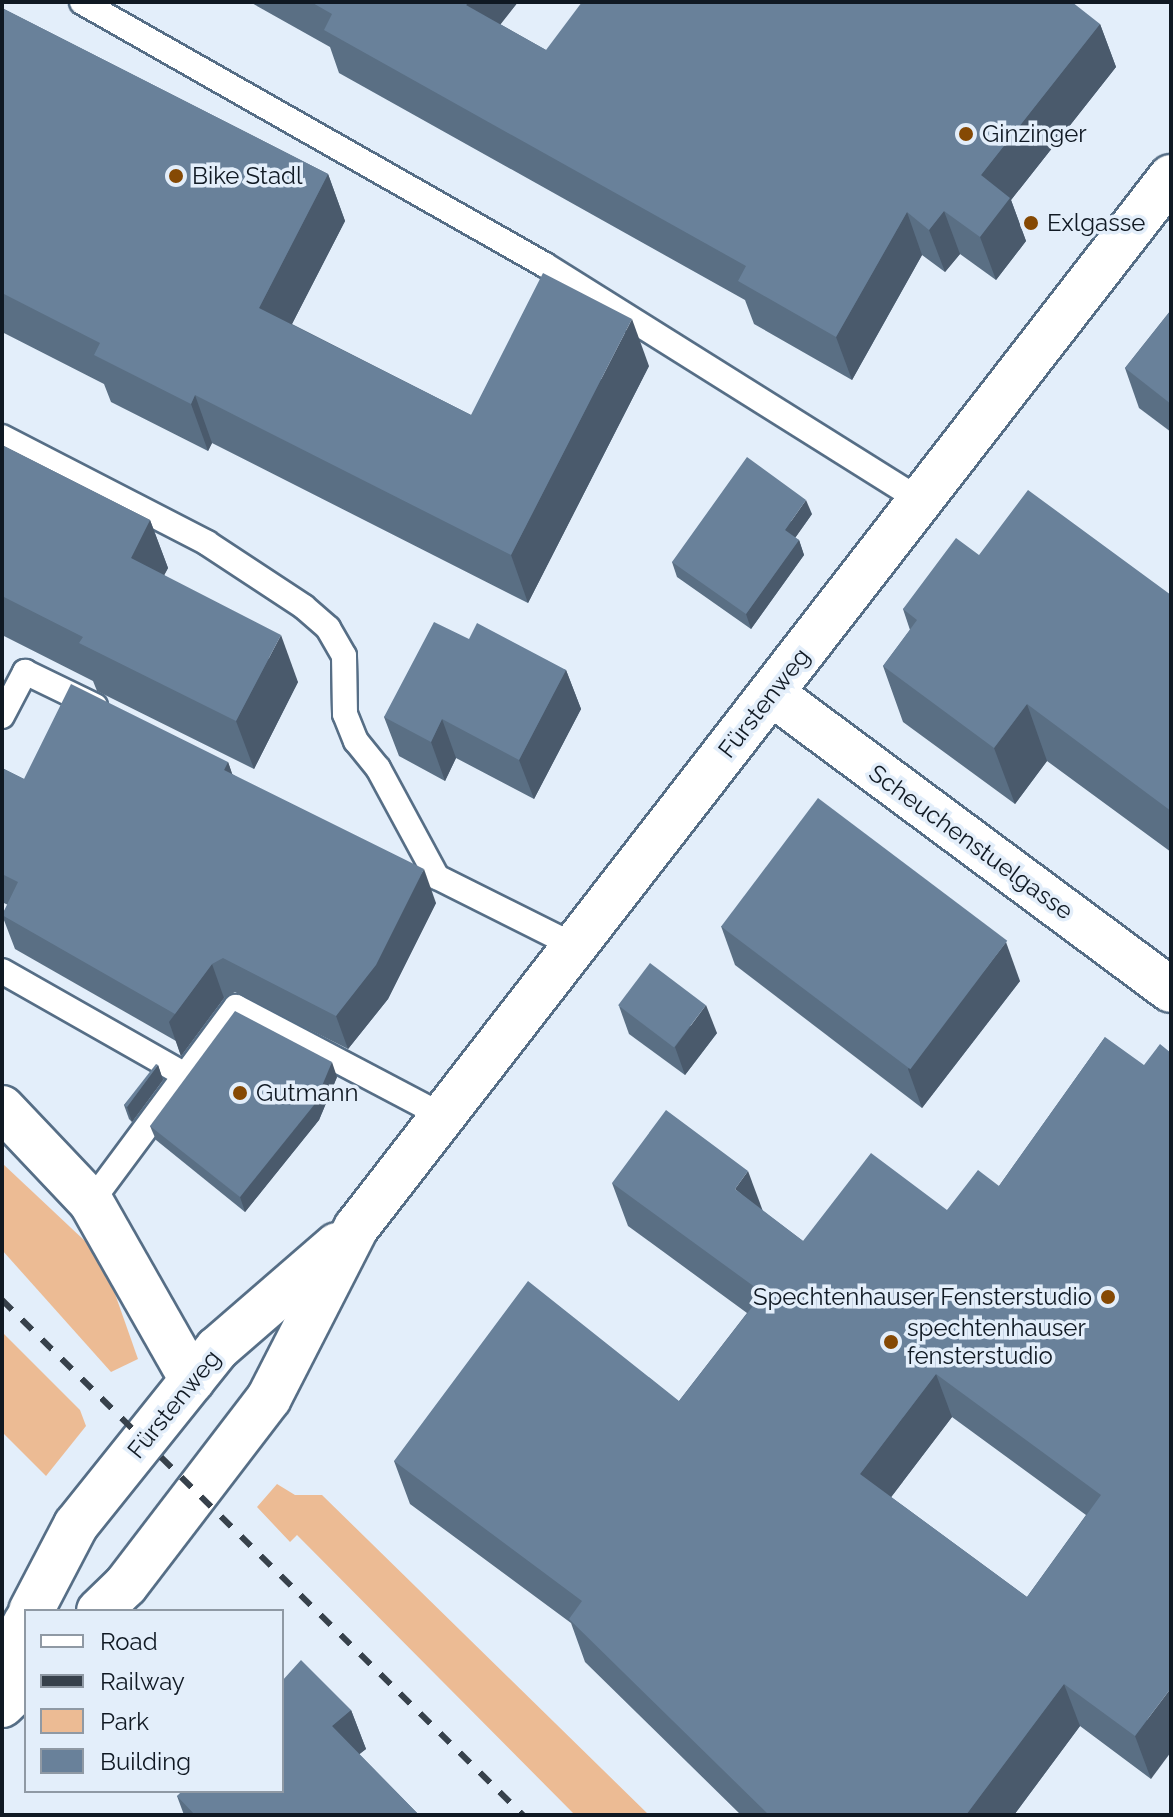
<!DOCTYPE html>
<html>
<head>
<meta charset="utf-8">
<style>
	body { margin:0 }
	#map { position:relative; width:1173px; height:1817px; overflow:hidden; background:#e3eefa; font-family:Raleway,sans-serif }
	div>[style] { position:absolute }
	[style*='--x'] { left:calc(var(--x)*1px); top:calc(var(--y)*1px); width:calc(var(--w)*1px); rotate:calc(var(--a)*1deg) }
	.green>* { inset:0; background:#ecbb94 }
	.roads { filter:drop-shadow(2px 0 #566e86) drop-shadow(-2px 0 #566e86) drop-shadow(0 2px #566e86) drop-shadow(0 -2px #566e86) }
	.service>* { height:24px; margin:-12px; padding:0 12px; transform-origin:12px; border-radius:12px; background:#fff }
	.minor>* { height:44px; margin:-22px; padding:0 22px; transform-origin:22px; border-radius:22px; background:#fff }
	.tertiary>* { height:44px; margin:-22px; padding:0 22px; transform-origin:22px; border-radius:22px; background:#fff }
	.rail>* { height:6px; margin-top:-3px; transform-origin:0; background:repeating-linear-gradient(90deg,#37414b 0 14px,transparent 0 28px) }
	.wall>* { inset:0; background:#5a6f84 }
	.shaded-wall>* { inset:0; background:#4a5a6c }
	.building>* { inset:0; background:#69819a; transform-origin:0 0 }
	.dots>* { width:22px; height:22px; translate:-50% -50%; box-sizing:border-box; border:4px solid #e3eefa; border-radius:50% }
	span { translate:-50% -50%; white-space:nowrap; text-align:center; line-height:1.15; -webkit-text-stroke:7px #e3eefa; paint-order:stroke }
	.poi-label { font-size:24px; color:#101923 }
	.left { translate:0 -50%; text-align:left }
	.right { translate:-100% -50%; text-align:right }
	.street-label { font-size:24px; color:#101923 }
	.frame { position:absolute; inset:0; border:4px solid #101923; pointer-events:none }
	.legend { position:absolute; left:24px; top:1609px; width:260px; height:184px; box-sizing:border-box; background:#e3eefa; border:2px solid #8f99a4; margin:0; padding:10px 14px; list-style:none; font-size:24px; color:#101923 }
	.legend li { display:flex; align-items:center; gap:16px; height:40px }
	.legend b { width:40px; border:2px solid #8f99a4 }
</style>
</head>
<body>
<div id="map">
	<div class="green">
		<i style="clip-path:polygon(2px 1163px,102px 1257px,138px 1359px,111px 1372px,2px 1250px)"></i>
		<i style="clip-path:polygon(2px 1332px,80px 1410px,86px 1426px,46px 1476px,2px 1432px)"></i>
		<i style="clip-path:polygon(277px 1484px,295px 1495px,322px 1495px,649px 1815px,575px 1815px,297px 1535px,290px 1542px,257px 1507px)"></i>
	</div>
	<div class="roads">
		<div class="service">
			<i style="--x:82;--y:2;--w:532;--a:29.6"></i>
			<i style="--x:545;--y:265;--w:443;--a:32.1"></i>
			<i style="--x:2;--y:437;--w:231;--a:27.3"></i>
			<i style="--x:207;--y:543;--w:116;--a:33.4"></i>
			<i style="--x:304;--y:607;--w:32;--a:41"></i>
			<i style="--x:328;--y:628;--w:32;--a:60"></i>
			<i style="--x:344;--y:656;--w:58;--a:89"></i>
			<i style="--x:345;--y:714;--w:29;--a:68"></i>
			<i style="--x:356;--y:741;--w:35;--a:51"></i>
			<i style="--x:378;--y:768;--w:124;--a:61.6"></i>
			<i style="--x:437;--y:877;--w:154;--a:26.6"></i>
			<i style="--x:2;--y:716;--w:50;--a:-62.4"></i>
			<i style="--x:25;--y:672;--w:78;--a:25.9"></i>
			<i style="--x:2;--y:971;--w:210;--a:29.6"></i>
			<i style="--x:91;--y:1202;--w:243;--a:-53.4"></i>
			<i style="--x:236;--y:1007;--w:234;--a:27.8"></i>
		</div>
		<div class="minor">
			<i style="--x:771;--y:693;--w:498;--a:36.6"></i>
			<i style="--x:2;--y:1108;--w:129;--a:46.6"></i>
			<i style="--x:91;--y:1202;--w:205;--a:60.4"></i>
		</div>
		<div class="tertiary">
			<i style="--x:31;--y:1611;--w:97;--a:-62.4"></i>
			<i style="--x:76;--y:1525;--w:226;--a:-51.3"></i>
			<i style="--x:217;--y:1349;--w:159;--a:-40.9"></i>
			<i style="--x:99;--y:1611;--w:37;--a:-44"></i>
			<i style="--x:126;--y:1585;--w:235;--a:-52.6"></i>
			<i style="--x:269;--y:1398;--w:191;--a:-62.9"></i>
			<i style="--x:356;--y:1228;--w:1330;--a:-52.21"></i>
			<i style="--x:2;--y:1668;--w:52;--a:-62.4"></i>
			<i style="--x:2;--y:1705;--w:33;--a:-44"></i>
		</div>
	</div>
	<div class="rail">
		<i style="--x:2;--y:1300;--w:733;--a:44.67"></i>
	</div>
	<div class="wall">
		<i style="clip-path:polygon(250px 2px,518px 2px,500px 24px,546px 50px,1100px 24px,1116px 67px,1011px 200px,1026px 241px,996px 280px,960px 254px,945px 272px,922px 255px,852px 380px,754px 324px,745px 300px,339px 73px,330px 47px)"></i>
		<i style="clip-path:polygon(2px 8px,328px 174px,345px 221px,292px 324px,471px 415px,649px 366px,528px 603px,212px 443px,208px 451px,111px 402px,104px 384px,2px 332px)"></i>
		<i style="clip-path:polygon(1171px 310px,1171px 432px,1139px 408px,1125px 368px)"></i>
		<i style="clip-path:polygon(2px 445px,150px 520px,168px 568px,164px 575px,298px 682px,254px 769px,97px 691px,93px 681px,2px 635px)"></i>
		<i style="clip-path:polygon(812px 514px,795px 538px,799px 540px,804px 555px,751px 629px,677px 577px,672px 562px)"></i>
		<i style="clip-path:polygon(979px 555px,1171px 595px,1171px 852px,1047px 761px,1015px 804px,903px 722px,883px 666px,910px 630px,903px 609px)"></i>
		<i style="clip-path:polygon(469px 639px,566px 670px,581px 709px,534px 799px,456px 758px,445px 781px,399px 756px,384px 717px)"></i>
		<i style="clip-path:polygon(228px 762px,232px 774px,436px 903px,388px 999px,348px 1049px,235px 992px,224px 998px,181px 1056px,176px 1041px,15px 949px,2px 915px,8px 905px,2px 902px,2px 768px,24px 779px)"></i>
		<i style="clip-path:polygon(721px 926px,1020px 981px,922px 1108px,735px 965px)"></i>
		<i style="clip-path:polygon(619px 1006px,717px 1033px,685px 1075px,629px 1034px)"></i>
		<i style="clip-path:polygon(evenodd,1105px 1037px,1151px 1779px,1080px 1726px,1014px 1815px,741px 1815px,585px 1662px,571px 1623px,410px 1504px,394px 1461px,679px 1401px,747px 1313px,628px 1226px,612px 1183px,763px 1211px,803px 1241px,947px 1210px,999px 1186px,1105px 1037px,952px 1417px,1086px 1515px,1027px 1597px,891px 1497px,952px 1417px)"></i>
		<i style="clip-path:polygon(158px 1065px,163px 1080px,132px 1122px,129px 1119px,124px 1105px)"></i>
		<i style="clip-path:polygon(337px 1077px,319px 1120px,245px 1212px,156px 1140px,150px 1126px)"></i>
		<i style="clip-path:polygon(351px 1710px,366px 1749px,359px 1754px,419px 1815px,184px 1815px,177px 1796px)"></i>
	</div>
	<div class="shaded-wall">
		<i style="clip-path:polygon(469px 2px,518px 2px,482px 48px,466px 5px)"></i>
		<i style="clip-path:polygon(1100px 24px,1116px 67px,1011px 200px,1026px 241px,996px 280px,980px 237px,981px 175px)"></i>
		<i style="clip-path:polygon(328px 174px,345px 221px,276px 355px,259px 308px)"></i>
		<i style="clip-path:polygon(944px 211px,960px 254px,945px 272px,929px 230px)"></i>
		<i style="clip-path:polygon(907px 212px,922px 255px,852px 380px,836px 337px)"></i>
		<i style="clip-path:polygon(632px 319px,649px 366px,528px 603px,511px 555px)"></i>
		<i style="clip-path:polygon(195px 395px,212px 443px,208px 451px,191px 404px)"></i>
		<i style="clip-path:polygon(806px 500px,812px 514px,790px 545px,785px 530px)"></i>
		<i style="clip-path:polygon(150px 520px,168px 568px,148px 606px,131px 558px)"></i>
		<i style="clip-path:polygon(799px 540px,804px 555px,751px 629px,746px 614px)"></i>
		<i style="clip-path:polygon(281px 635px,298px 682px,254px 769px,236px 721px)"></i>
		<i style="clip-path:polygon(566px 670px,581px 709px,534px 799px,519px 760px)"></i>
		<i style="clip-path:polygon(1027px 704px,1047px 761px,1015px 804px,994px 748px)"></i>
		<i style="clip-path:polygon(442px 719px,456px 758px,445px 781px,431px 742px)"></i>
		<i style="clip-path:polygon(228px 762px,240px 796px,224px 770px)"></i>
		<i style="clip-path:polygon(424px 869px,436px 903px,388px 999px,348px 1049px,336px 1016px)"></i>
		<i style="clip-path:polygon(1006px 942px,1020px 981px,922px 1108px,908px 1069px)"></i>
		<i style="clip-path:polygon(212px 964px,224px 998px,181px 1056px,169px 1022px)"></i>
		<i style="clip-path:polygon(706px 1005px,717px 1033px,685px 1075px,675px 1047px)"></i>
		<i style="clip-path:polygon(332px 1062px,337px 1077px,319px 1120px,245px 1212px,240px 1197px)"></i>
		<i style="clip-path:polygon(158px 1065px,163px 1080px,132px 1122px,127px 1107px)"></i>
		<i style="clip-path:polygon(748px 1171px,764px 1214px,735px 1189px)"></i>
		<i style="clip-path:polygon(936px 1374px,952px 1417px,876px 1517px,860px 1474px)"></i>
		<i style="clip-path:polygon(1064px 1684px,1080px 1726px,1014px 1815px,966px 1815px)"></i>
		<i style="clip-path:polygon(1171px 1688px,1171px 1752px,1151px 1779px,1135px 1736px)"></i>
		<i style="clip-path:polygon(351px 1710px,366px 1749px,346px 1765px,332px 1726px)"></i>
	</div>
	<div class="building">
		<i style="clip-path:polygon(311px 2px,469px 2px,466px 5px,546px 50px,582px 2px,1072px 2px,1100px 24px,981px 175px,1010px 198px,980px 237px,944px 211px,929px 230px,907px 212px,836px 337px,738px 281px,746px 266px,324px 30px,332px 14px)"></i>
		<i style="clip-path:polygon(2px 8px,328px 174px,259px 308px,471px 415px,543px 273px,632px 319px,511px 555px,195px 395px,191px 404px,94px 355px,100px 343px,2px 293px)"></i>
		<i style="clip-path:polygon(1171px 310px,1171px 404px,1125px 368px)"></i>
		<i style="clip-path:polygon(2px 445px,150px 520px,131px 558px,281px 635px,236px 721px,79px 643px,83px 637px,2px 596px)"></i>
		<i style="clip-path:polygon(747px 457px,806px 500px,785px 530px,799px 540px,746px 614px,672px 562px)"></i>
		<i style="clip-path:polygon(1028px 490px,1171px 595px,1171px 811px,1027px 704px,994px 748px,883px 666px,917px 620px,903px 609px,956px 538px,979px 555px)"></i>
		<i style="clip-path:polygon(434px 622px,469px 639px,477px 623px,566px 670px,519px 760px,442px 719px,431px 742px,384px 717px)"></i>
		<i style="clip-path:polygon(71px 684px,228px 762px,224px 770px,424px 869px,376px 965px,336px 1016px,223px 958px,212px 964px,169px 1022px,175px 1014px,2px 915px,18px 882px,2px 874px,2px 768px,24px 779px)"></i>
		<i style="left:818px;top:798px;width:237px;height:161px;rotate:37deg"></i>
		<i style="left:650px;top:963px;width:70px;height:53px;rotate:37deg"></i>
		<i style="clip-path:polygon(235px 1011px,332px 1062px,314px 1105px,240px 1197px,150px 1126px)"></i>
		<i style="clip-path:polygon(evenodd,1105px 1037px,1144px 1065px,1160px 1044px,1171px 1053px,1171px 1688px,1135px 1736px,1064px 1684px,966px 1815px,769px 1815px,569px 1619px,582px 1601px,394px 1461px,528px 1281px,679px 1401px,763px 1293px,612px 1183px,666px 1110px,748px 1171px,735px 1189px,803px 1241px,871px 1153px,947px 1210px,978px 1170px,999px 1186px,1105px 1037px,936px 1374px,1101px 1495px,1027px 1597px,860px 1474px,936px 1374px)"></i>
		<i style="clip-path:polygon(156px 1064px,158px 1065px,127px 1107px,124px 1105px)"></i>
		<i style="clip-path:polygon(301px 1660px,351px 1710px,332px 1726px,419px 1815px,195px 1815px,177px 1796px,182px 1791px,282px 1791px,282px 1681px)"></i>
	</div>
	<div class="dots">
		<i style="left:966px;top:134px;background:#854904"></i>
		<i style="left:176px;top:176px;background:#854904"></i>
		<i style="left:1031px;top:223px;background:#854904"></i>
		<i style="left:240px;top:1093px;background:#854904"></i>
		<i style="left:1108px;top:1297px;background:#854904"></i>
		<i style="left:891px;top:1342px;background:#854904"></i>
	</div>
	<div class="poi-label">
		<span class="left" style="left:982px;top:134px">Ginzinger</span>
		<span class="left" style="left:192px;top:176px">Bike Stadl</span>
		<span class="left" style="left:1047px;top:223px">Exlgasse</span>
		<span class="left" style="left:256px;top:1093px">Gutmann</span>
		<span class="right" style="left:1092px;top:1297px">Spechtenhauser Fensterstudio</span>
		<span class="left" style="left:907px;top:1342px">spechtenhauser<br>fensterstudio</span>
	</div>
	<div class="street-label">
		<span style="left:764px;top:703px;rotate:-52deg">Fürstenweg</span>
		<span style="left:971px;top:842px;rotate:36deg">Scheuchenstuelgasse</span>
		<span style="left:174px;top:1404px;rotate:-51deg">Fürstenweg</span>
	</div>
	<div class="frame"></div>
	<ul class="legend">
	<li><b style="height:10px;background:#fff"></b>Road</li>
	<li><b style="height:10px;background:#37414b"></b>Railway</li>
	<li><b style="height:22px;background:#ecbb94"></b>Park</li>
	<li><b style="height:22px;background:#69819a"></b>Building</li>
	</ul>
</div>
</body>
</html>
